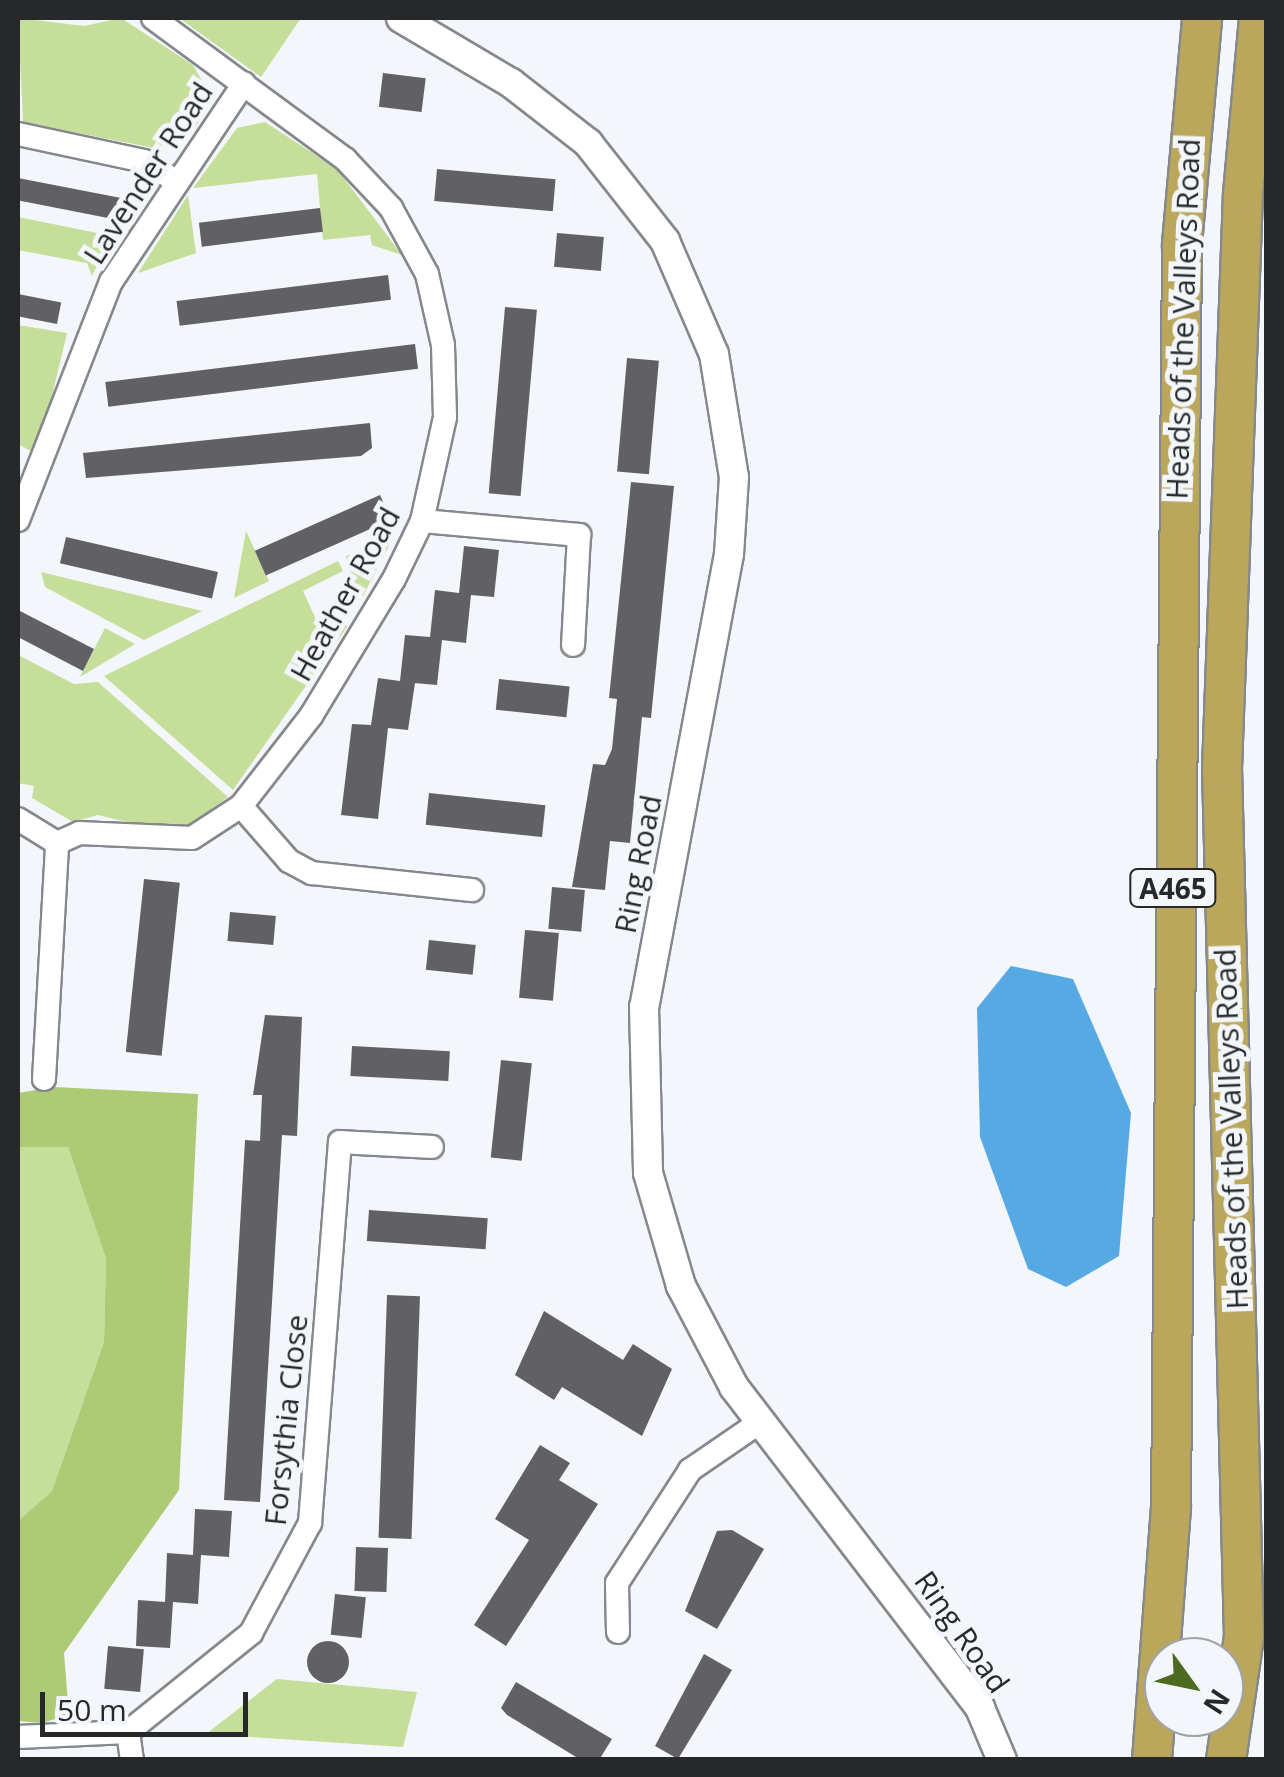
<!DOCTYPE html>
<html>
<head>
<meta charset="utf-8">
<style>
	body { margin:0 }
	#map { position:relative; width:1284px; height:1777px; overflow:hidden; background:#f3f6fb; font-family:"Open Sans",sans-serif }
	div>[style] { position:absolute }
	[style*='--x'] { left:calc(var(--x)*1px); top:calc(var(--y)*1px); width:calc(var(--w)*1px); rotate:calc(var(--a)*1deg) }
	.green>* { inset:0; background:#c5de9a }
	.forest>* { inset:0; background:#accb74 }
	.water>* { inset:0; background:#57a9e4 }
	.building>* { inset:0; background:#616065; transform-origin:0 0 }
	.round { border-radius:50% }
	.roads { filter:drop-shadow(2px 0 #85888c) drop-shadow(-2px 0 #85888c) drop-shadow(0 2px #85888c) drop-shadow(0 -2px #85888c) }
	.minor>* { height:22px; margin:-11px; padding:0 11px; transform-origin:11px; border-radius:11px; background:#fff }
	.tertiary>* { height:28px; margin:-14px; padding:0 14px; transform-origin:14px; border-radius:14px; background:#fff }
	.trunk>* { height:38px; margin:-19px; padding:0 19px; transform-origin:19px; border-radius:19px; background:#baa75c }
	span { translate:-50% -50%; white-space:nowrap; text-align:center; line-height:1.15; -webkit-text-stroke:10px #f3f6fb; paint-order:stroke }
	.shield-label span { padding:2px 8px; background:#f3f6fb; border:2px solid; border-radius:8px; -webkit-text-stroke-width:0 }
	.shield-label { font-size:28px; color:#272829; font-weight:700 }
	.street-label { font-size:30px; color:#272829 }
	.frame { position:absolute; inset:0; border:20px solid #272829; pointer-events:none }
	.north { position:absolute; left:1144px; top:1637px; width:100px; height:100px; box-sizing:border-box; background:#f3f6fb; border:2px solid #a1a4a7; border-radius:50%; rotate:123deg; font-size:28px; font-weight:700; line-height:40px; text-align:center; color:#272829 }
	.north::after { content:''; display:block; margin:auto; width:35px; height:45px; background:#4c6b21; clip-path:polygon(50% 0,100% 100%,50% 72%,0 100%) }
	.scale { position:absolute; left:40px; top:1692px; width:208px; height:45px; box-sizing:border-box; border:5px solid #272829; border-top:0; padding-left:12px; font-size:30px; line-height:35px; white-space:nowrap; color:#272829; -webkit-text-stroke:8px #f3f6fb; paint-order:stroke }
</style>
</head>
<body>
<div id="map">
	<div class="green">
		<i style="clip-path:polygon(18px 18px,84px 26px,121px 18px,193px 65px,204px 84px,200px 120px,188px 137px,154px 148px,23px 122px)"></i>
		<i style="clip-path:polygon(179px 18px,301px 18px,261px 77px)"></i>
		<i style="clip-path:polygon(265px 122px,337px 169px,402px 255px,372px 245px,370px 235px,323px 240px,317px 174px,193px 188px,237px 128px)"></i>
		<i style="clip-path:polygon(188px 195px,196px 253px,138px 273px)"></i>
		<i style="clip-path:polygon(18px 217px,112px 236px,92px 276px,87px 263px,18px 250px)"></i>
		<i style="clip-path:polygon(18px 325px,67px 333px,38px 455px,18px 444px)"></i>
		<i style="clip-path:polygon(246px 531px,269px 581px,234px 598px)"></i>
		<i style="clip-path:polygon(394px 536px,363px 596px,357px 595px,346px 556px)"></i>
		<i style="clip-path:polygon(338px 561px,343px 571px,303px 591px,319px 626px,343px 617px,347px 627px,233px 790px,104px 676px)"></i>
		<i style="clip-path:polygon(41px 572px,202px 611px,144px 640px,45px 587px)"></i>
		<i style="clip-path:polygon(105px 628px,135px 644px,80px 677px)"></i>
		<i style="clip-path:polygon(18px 655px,74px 684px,98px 682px,228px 797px,177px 834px,98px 815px,73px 822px,32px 798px,34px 786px,18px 783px)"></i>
		<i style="clip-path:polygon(28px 1143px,68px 1147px,106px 1259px,104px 1342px,52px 1491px,18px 1521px,18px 1147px)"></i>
		<i style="clip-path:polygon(277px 1679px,417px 1692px,403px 1747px,206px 1734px)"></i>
	</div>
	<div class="forest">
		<i style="clip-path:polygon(54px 1087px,198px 1094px,179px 1490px,64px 1653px,69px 1715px,42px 1723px,18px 1721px,18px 1521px,52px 1491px,104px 1342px,106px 1259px,68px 1147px,18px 1147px,18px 1093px)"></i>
	</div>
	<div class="water">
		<i style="clip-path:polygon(1011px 966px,1073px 979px,1131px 1113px,1119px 1256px,1066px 1287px,1028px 1269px,980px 1137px,977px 1008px)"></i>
	</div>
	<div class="building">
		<i style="left:383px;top:73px;width:43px;height:34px;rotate:7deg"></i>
		<i style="left:437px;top:169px;width:119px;height:32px;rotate:5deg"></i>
		<i style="left:18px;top:178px;width:105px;height:22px;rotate:11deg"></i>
		<i style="left:320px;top:208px;width:24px;height:122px;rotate:83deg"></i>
		<i style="left:557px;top:233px;width:47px;height:34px;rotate:5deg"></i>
		<i style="left:388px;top:275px;width:25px;height:213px;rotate:83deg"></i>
		<i style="left:18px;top:294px;width:44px;height:22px;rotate:11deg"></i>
		<i style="left:505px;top:307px;width:32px;height:187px;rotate:5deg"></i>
		<i style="left:415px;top:344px;width:25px;height:312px;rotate:83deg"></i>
		<i style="left:627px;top:358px;width:32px;height:114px;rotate:5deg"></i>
		<i style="clip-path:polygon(370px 423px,372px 448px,361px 456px,86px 478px,83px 453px)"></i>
		<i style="clip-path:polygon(631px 482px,674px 486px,651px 718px,642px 717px,630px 843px,610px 841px,605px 890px,572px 887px,593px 764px,605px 765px,612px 749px,617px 699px,609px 698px)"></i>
		<i style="left:380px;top:495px;width:27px;height:137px;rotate:66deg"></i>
		<i style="left:66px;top:537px;width:156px;height:27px;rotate:13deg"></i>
		<i style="clip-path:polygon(464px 546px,499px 550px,494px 597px,471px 595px,466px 643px,442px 640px,437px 685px,403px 682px,415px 683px,408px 730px,388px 728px,378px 819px,341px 815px,352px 724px,371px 725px,378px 678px,400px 681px,405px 635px,430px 637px,435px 590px,459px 593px)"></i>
		<i style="clip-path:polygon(18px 610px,94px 649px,83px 671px,18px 637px)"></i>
		<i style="left:499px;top:679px;width:71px;height:31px;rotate:6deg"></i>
		<i style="left:429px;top:793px;width:117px;height:32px;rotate:6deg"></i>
		<i style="left:144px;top:879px;width:36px;height:174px;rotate:6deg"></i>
		<i style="left:552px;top:887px;width:33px;height:42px;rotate:5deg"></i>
		<i style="left:230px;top:912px;width:46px;height:29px;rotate:5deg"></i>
		<i style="left:525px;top:930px;width:34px;height:68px;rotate:5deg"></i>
		<i style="left:429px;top:940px;width:47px;height:30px;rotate:6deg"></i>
		<i style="clip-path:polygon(265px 1015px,302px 1017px,297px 1136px,282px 1135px,260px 1502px,224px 1500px,245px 1140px,260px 1141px,262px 1095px,253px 1095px)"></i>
		<i style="left:352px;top:1046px;width:98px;height:30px;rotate:3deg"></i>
		<i style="left:501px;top:1060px;width:31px;height:98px;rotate:6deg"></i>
		<i style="left:369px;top:1210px;width:119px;height:31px;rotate:4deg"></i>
		<i style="left:387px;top:1295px;width:33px;height:243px;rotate:2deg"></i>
		<i style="clip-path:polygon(544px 1311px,623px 1360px,633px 1344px,672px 1369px,642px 1436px,562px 1387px,554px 1400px,515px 1375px)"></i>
		<i style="clip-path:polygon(540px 1445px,570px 1463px,559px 1480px,598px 1504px,506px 1646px,474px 1625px,529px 1540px,495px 1519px)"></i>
		<i style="clip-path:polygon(195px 1509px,232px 1511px,229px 1557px,201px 1555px,198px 1604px,173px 1602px,170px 1648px,136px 1646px,138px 1600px,165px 1602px,167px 1553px,193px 1555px)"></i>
		<i style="clip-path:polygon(732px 1530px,764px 1549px,717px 1629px,685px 1611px,717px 1531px)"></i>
		<i style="left:356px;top:1547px;width:32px;height:44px;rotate:2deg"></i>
		<i style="left:335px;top:1594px;width:31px;height:41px;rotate:6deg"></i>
		<i class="round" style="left:307px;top:1641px;width:42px;height:42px"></i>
		<i style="left:108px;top:1646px;width:36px;height:43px;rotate:5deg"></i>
		<i style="clip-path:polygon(704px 1654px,732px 1670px,678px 1759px,655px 1746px)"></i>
		<i style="clip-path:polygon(516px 1682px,612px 1739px,599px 1760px,581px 1760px,507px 1715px,501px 1708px)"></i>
	</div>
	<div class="roads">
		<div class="minor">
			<i style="--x:18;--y:134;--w:129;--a:12.1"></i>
			<i style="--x:144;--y:161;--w:34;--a:32"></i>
			<i style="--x:18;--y:520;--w:256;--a:-68.7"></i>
			<i style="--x:111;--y:282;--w:239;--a:-56.2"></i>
			<i style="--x:422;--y:521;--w:158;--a:5.1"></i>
			<i style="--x:579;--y:535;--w:110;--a:93.1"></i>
			<i style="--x:241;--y:806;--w:73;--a:48.9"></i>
			<i style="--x:289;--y:861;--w:26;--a:28"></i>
			<i style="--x:312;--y:873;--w:161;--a:6.1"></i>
			<i style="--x:18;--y:819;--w:46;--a:31.6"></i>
			<i style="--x:44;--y:1079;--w:236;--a:-86.8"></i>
			<i style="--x:57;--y:843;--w:24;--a:-24"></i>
			<i style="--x:79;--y:833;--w:113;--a:2.5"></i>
			<i style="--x:192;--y:838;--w:59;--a:-33.1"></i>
			<i style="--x:241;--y:806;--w:114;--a:-52.1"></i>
			<i style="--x:311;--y:716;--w:160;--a:-58.8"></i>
			<i style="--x:394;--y:579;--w:64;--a:-64.2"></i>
			<i style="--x:422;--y:521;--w:107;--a:-77.5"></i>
			<i style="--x:445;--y:417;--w:72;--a:-91.6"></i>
			<i style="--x:443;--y:345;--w:73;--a:-102.7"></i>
			<i style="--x:427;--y:274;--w:75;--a:-118.6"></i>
			<i style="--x:391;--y:208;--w:67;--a:-133.2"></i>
			<i style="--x:345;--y:159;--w:238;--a:-143.7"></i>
			<i style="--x:618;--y:1632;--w:49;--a:-91.2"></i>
			<i style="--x:617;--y:1583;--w:135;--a:-57.1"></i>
			<i style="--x:690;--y:1470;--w:85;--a:-34.4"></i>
			<i style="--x:128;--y:1732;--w:28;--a:82"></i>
			<i style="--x:18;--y:1737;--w:110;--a:-2.6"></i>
			<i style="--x:128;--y:1732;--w:158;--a:-38.8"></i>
			<i style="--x:251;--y:1633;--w:125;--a:-61.8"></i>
			<i style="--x:310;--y:1523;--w:382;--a:-85.5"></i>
			<i style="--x:340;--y:1142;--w:92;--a:3.1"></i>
		</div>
		<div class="tertiary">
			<i style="--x:401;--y:18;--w:128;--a:30.6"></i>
			<i style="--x:511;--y:83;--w:98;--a:37.9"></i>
			<i style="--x:588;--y:143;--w:125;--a:51.8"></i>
			<i style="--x:665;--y:241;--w:123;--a:66.6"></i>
			<i style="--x:714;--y:354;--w:125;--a:80.8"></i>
			<i style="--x:734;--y:477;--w:77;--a:93.7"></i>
			<i style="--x:729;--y:554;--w:461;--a:100.6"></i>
			<i style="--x:644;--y:1007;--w:166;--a:88.6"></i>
			<i style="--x:648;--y:1173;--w:118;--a:73.7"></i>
			<i style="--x:681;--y:1286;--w:114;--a:62.3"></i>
			<i style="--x:734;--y:1387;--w:404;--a:52.5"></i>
			<i style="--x:980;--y:1708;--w:56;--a:67.1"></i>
		</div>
		<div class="trunk">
			<i style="--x:1152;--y:1760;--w:253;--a:-85.7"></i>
			<i style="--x:1171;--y:1508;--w:1264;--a:-89.5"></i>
			<i style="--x:1182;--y:244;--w:227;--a:-84.9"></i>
			<i style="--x:1226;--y:1760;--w:124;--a:-81.7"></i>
			<i style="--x:1244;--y:1637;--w:868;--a:-91.45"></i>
			<i style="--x:1222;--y:769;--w:575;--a:-87.91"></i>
			<i style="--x:1243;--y:194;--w:177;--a:-84.8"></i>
		</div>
	</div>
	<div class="shield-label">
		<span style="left:1173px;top:888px">A465</span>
	</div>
	<div class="street-label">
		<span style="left:148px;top:173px;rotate:-57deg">Lavender Road</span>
		<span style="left:1183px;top:319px;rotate:-88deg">Heads of the Valleys Road</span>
		<span style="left:345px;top:594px;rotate:-61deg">Heather Road</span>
		<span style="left:638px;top:864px;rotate:-79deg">Ring Road</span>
		<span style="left:1231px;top:1129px;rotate:-92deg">Heads of the Valleys Road</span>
		<span style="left:286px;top:1420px;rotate:-84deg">Forsythia Close</span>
		<span style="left:962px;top:1632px;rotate:55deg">Ring Road</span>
	</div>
	<div class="frame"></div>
	<div class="north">N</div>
	<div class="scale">50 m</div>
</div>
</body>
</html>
